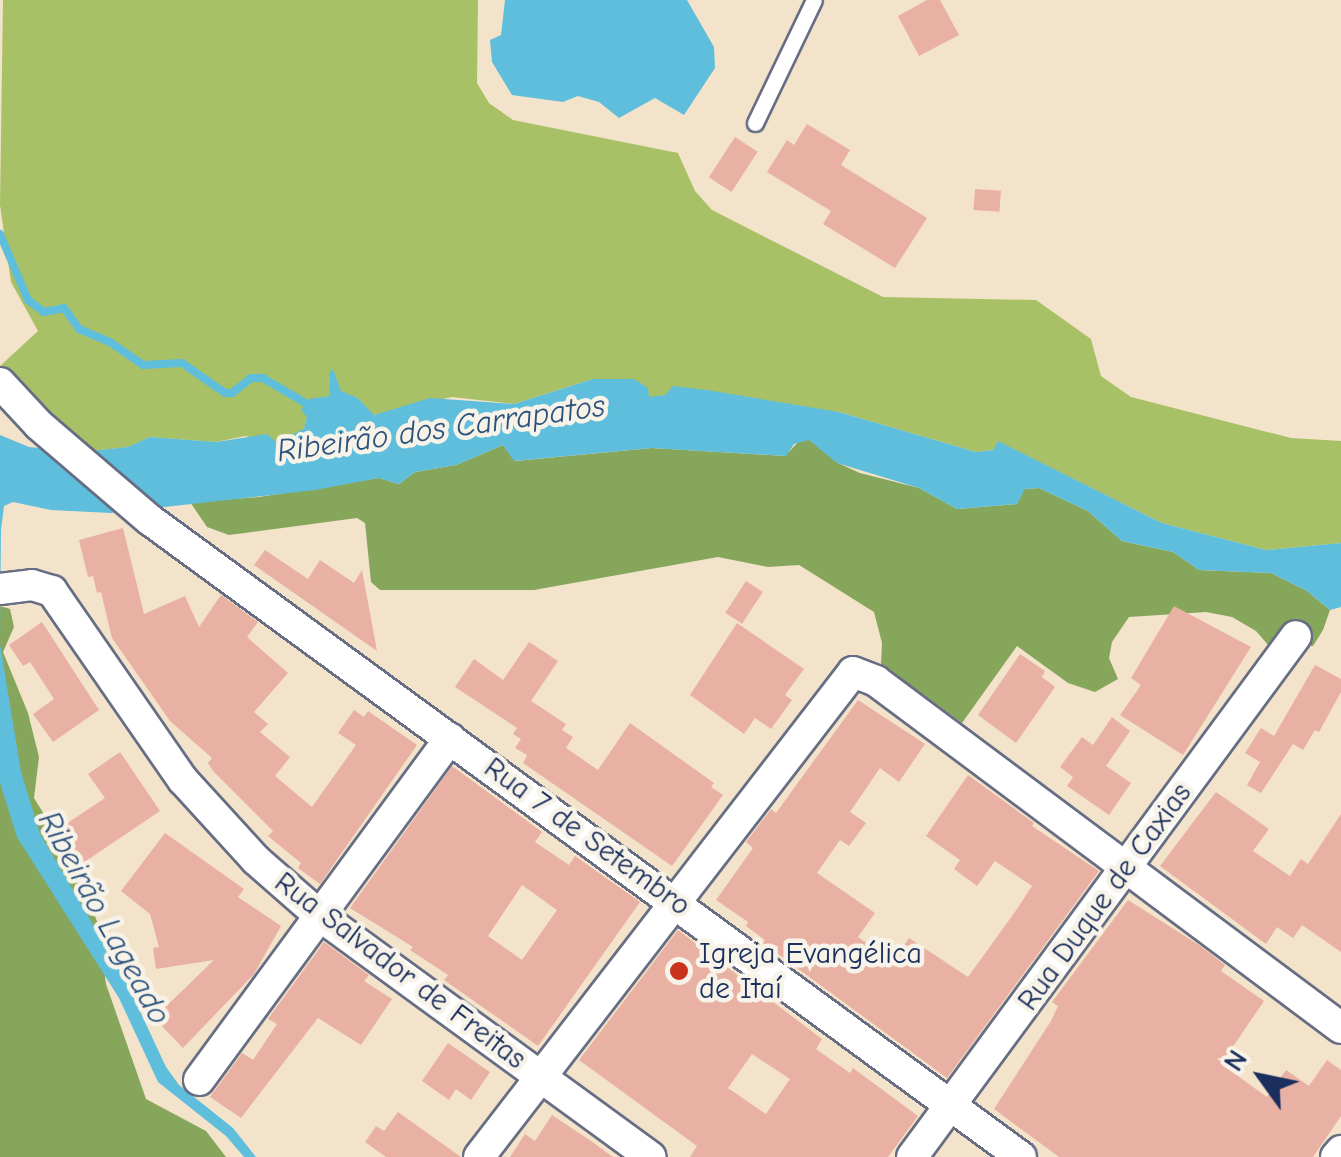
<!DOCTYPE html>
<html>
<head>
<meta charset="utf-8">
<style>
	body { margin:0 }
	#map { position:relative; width:1341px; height:1157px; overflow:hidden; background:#f3e3ca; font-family:"Comic Neue",sans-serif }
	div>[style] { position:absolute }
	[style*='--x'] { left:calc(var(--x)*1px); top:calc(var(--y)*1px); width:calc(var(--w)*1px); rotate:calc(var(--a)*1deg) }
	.green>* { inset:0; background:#a9c166 }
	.forest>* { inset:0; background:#86a75b }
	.water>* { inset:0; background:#5ebedc }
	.stream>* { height:8px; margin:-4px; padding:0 4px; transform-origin:4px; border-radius:4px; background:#5ebedc }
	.building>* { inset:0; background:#e9b1a3; transform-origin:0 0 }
	.roads { filter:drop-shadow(2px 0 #676e84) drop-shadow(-2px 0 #676e84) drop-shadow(0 2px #676e84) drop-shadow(0 -2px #676e84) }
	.service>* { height:15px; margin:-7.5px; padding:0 7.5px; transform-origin:7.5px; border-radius:7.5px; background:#fff }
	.minor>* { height:30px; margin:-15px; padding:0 15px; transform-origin:15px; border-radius:15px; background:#fff }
	.dots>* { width:28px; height:28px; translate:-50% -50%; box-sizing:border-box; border:5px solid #f7f3e8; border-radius:50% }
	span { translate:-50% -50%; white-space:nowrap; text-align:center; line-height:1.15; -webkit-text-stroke:9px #f7f3e8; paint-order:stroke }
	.street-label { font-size:30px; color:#1b2f5e }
	.poi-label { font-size:30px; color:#1b2f5e }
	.left { translate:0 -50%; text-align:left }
	.water-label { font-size:32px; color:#2c537e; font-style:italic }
	.north { position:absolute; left:1211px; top:1027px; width:100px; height:100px; -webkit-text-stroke:8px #f7f3e8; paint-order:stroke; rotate:303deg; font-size:28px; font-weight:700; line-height:40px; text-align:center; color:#1b2f5e }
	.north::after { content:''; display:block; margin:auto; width:35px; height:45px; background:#1b2f5e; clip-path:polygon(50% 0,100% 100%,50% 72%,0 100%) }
</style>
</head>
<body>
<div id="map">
	<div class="green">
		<i style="clip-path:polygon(3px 0,478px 0,477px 83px,489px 103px,513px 120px,678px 153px,695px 191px,712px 210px,883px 297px,1036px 300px,1091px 339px,1101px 376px,1131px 397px,1291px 438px,1341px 441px,1341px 543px,1266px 550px,1162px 523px,999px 442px,993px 450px,976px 452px,839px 412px,648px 397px,593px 379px,514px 404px,452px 397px,373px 415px,358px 398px,341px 392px,333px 371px,329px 373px,331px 396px,307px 417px,304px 430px,276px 442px,245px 436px,216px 442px,150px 437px,129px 447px,80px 452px,0 376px,0 366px,38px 331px,11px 282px,0 205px)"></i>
	</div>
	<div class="forest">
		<i style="clip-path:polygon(800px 440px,810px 440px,838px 463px,860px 473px,919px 488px,957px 509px,1017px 504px,1024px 489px,1039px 488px,1088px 511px,1122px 541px,1173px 552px,1199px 570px,1271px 573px,1307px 591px,1330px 610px,1323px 630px,1313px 646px,1269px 646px,1256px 631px,1232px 617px,1206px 612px,1129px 617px,1112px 642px,1109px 658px,1118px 679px,1095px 692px,1068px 683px,1017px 646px,962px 723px,881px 664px,882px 643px,874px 612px,799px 565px,768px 567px,718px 557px,534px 590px,380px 590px,371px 582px,365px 523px,357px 518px,229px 535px,207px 527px,190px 502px,259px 497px,379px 478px,399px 484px,415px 472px,456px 465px,503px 445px,515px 461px,652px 448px,785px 456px)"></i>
		<i style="clip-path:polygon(0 606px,10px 609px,14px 627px,3px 652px,28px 713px,39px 757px,34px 798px,76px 866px,98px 924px,106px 984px,146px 1099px,206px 1131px,226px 1157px,0 1157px)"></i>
	</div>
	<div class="water">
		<i style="clip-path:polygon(505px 0,687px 0,714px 47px,715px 68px,684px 115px,655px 98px,619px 118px,599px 102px,578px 96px,563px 102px,512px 95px,492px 62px,490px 40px,501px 35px)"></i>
		<i style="clip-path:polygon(333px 369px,341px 391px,358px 398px,374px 415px,430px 398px,514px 404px,593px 379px,634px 379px,648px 388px,649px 397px,665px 395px,673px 386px,707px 390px,839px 412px,976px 452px,993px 450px,998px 441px,1162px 523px,1266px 550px,1341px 543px,1341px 607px,1330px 610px,1307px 591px,1271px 573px,1199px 570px,1173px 552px,1122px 541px,1088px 511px,1039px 488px,1025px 489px,1017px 504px,957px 509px,919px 488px,837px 463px,809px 440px,794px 444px,786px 456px,652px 448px,514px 461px,503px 445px,456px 465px,415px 472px,399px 484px,379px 478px,315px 490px,111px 513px,51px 510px,13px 502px,4px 506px,1px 530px,0 640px,0 435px,29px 447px,80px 452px,128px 447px,150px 437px,216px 442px,267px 434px,276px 442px,304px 429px,307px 417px,301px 410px,309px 399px,330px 396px,329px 373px)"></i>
		<i style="clip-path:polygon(0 644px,21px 772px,40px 834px,124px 977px,166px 1067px,179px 1085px,233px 1128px,256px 1157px,244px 1157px,226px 1136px,158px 1082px,119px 998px,17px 837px,0 783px)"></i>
	</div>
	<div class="stream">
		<i style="--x:0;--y:234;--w:72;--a:67"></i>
		<i style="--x:28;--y:300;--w:20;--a:37"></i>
		<i style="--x:44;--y:312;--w:20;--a:-11"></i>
		<i style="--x:64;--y:308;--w:26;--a:54"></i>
		<i style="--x:79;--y:329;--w:34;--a:23"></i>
		<i style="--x:110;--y:342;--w:40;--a:34.9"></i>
		<i style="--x:143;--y:365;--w:39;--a:-3"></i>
		<i style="--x:182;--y:363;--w:52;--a:34.9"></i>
		<i style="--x:225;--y:393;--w:7;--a:0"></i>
		<i style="--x:232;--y:393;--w:24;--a:-38"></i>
		<i style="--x:251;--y:378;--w:12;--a:0"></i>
		<i style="--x:263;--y:378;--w:57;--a:30.6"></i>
	</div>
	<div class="building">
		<i style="clip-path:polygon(927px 0,940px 0,959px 35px,919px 56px,898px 16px)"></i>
		<i style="clip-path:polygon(807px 124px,850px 150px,841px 165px,927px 218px,895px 268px,823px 224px,831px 211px,767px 172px,787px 140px,794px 145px)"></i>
		<i style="left:735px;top:137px;width:27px;height:48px;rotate:33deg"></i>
		<i style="left:975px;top:189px;width:26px;height:21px;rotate:4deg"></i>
		<i style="clip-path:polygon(123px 528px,144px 614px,185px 596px,199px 627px,221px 595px,258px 622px,247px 637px,288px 673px,254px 712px,268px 724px,260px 732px,290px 757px,275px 776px,312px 807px,356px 745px,338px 733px,354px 710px,364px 717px,368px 711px,417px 745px,320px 884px,298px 868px,301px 863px,268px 836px,273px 831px,213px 771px,208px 763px,212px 758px,170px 721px,112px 638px,101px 592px,97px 593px,93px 576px,88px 577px,79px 540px)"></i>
		<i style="clip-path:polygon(265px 550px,308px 579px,320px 560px,354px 583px,362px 570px,377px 651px,254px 565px)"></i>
		<i style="left:746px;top:581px;width:20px;height:38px;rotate:33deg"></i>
		<i style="clip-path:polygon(1174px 606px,1251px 647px,1183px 755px,1120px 715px,1141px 685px,1131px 678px)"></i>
		<i style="clip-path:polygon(42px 622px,99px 710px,53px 742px,33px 714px,54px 699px,30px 662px,23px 666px,9px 645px)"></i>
		<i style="clip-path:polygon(737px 623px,804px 669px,785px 695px,792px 700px,771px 729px,755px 718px,744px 734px,690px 695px)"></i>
		<i style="clip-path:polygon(529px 642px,558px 661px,531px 701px,566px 724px,562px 730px,573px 737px,566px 748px,598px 770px,630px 723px,714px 783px,711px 787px,723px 795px,672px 866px,523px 763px,527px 755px,515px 748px,521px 739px,513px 734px,517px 728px,455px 687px,474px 659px,503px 680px)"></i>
		<i style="clip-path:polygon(1020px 654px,1045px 671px,1042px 677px,1055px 687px,1016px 743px,978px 715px)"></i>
		<i style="clip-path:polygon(1315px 665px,1341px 679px,1341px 692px,1319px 732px,1315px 730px,1303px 750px,1293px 744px,1261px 793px,1247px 785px,1260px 762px,1245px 753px,1261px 728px,1274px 736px)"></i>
		<i style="clip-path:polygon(858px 700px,925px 744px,899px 782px,880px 768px,850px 812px,866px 823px,849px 846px,840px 840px,817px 873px,875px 913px,858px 937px,893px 961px,909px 938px,968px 977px,1017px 909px,1032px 886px,995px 861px,977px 886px,954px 869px,960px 860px,926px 836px,968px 775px,1034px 823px,1032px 826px,1099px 871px,947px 1078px,763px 943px,765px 940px,746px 926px,748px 922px,716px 900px,753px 848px,746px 842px,771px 809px,776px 813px)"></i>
		<i style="clip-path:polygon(1112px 717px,1130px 731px,1106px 766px,1131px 783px,1109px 815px,1067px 786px,1073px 777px,1060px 767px,1082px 737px,1093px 745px)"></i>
		<i style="clip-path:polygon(120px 752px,160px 811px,80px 865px,57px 830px,105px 798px,88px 774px)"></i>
		<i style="clip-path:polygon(evenodd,452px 766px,542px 832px,535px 842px,569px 865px,575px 856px,640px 902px,538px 1046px,444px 980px,448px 975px,410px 950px,413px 947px,350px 908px,452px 766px,522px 885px,557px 910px,522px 960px,488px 936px,522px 885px)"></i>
		<i style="clip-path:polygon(1216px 792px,1269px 829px,1253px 851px,1290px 876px,1301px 859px,1308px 864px,1341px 814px,1341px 952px,1302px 925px,1293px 938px,1277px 927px,1266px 944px,1160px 866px)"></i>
		<i style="clip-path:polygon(165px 833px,244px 889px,238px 897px,281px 926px,254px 974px,183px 1048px,154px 1018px,214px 960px,156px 969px,153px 948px,159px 947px,150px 914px,121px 891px)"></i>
		<i style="clip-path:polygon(1128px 900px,1199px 945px,1225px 965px,1221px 971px,1264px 1001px,1221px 1064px,1267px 1097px,1286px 1070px,1309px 1086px,1327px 1060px,1341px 1070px,1341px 1116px,1313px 1157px,1059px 1157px,994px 1109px,1051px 1021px,1058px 1006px,1052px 1002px)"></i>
		<i style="clip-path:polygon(evenodd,678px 930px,822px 1039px,816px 1049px,850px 1073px,853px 1068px,918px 1116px,888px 1157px,690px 1157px,697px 1146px,579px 1060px,678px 930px,752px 1054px,790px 1079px,766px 1114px,728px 1088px,752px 1054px)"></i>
		<i style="clip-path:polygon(324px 942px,369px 975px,364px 981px,392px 999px,361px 1045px,318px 1018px,241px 1118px,210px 1097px,242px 1053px,253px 1060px,277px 1024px,268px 1019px)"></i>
		<i style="clip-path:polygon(448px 1043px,490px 1072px,471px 1100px,456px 1089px,449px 1100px,422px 1081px)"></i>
		<i style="clip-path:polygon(398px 1112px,461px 1157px,386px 1157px,365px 1142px,376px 1126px,384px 1131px)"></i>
		<i style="clip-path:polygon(552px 1115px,591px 1141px,613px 1157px,510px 1157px,525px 1134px,535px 1141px)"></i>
	</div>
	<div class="roads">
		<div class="service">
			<i style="--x:755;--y:123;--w:136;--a:-64.4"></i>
		</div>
		<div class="minor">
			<i style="--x:0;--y:383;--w:57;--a:47.1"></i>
			<i style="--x:39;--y:425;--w:146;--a:40.6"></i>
			<i style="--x:150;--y:520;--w:1079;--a:36.18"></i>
			<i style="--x:0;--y:589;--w:32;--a:-7"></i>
			<i style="--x:32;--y:585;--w:21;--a:17"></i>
			<i style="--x:52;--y:591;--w:230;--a:55.3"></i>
			<i style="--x:183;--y:780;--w:108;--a:47.6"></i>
			<i style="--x:256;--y:860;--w:85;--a:41.2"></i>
			<i style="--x:320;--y:916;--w:409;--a:36.1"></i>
			<i style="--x:199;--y:1080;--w:424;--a:-53.7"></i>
			<i style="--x:479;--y:1157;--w:612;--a:-52.36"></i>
			<i style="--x:853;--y:672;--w:25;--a:21"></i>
			<i style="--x:876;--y:681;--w:580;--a:36.73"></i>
			<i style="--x:912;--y:1157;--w:647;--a:-53.61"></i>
			<i style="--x:1336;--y:1157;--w:8;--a:-50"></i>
		</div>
	</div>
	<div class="dots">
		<i style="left:679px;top:971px;background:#c8321e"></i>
	</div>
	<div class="street-label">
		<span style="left:587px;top:837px;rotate:36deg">Rua 7 de Setembro</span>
		<span style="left:1105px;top:897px;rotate:-54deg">Rua Duque de Caxias</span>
		<span style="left:400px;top:971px;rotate:37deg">Rua Salvador de Freitas</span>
	</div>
	<div class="poi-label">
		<span class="left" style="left:699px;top:971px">Igreja Evangélica<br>de Itaí</span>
	</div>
	<div class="water-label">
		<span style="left:441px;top:429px;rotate:-8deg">Ribeirão dos Carrapatos</span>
		<span style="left:104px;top:918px;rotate:61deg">Ribeirão Lageado</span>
	</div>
	<div class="north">N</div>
</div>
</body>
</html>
